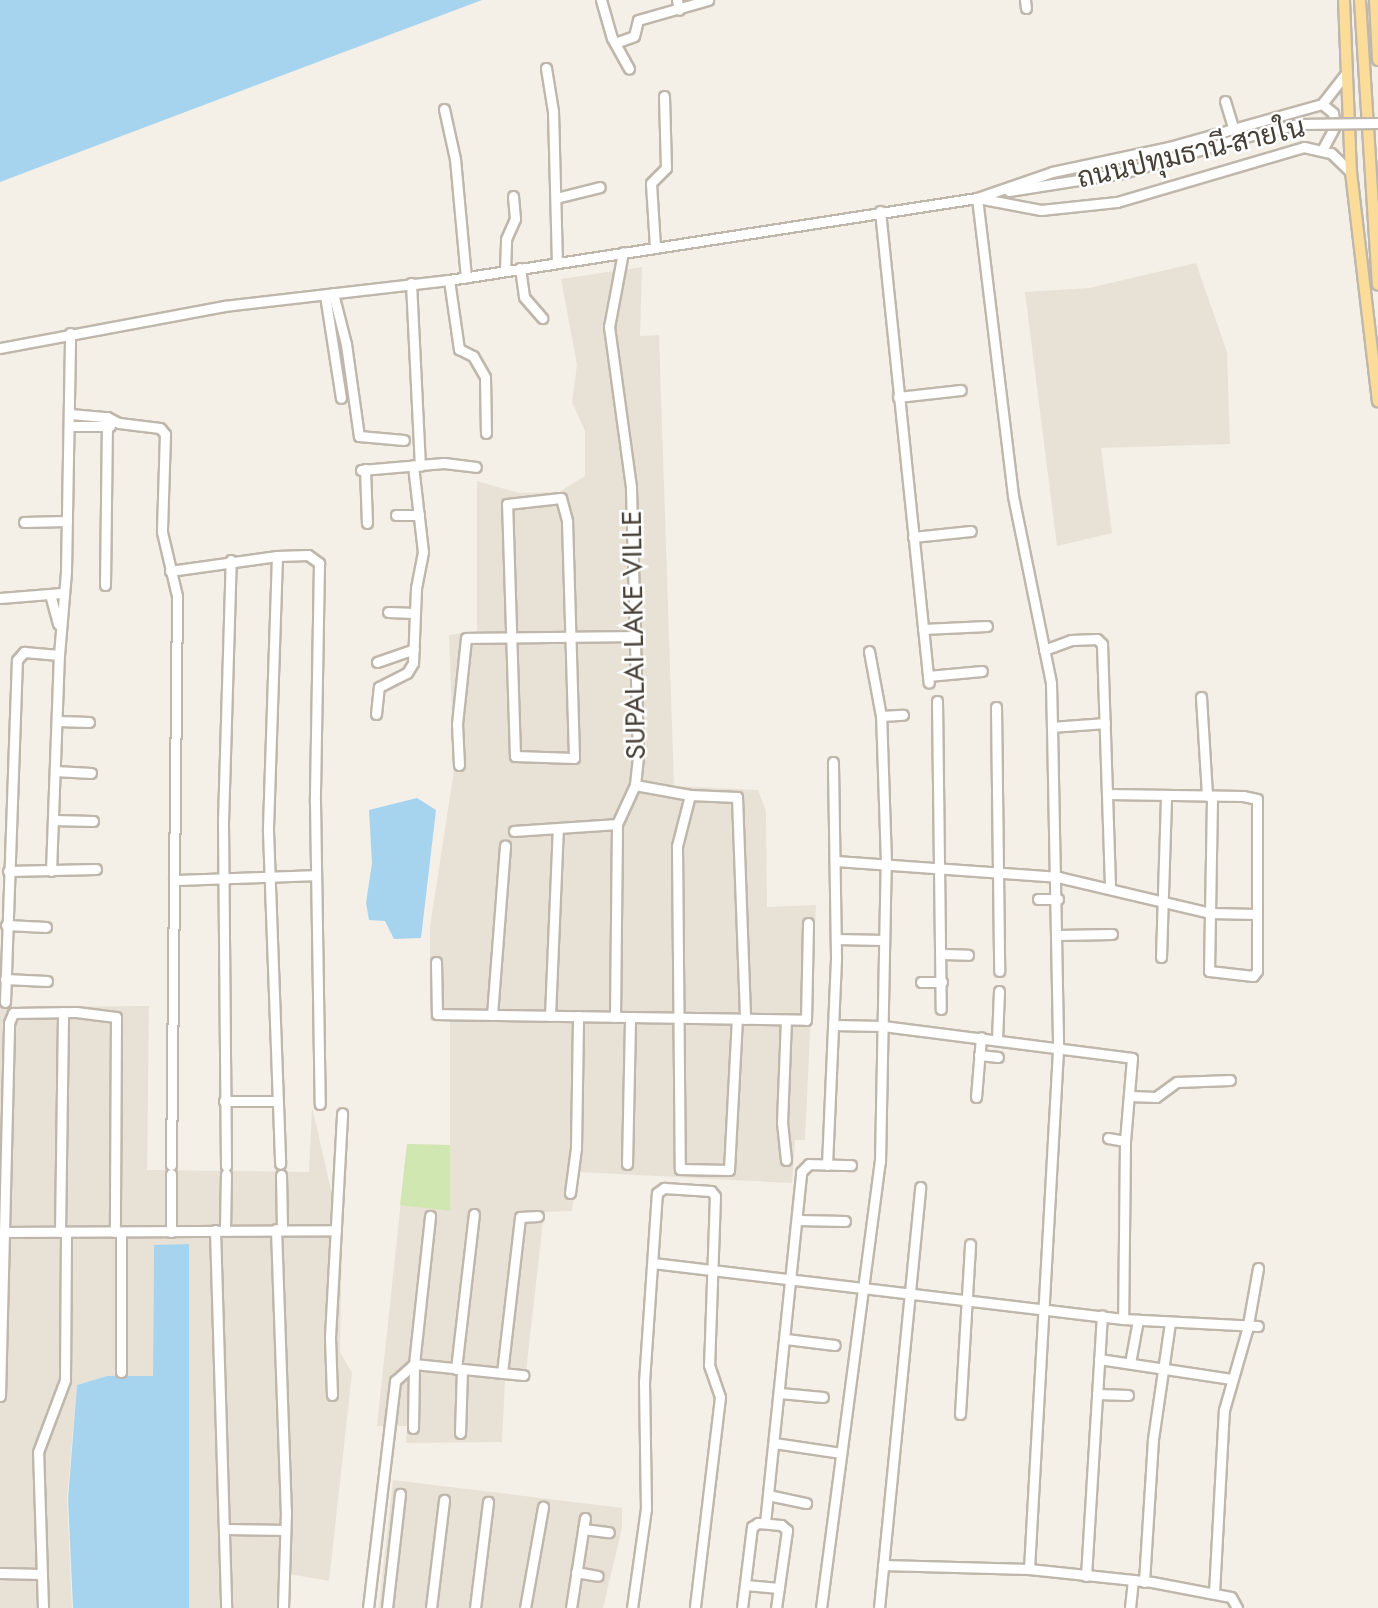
<!DOCTYPE html>
<html>
<head>
<meta charset="utf-8">
<style>
	body { margin:0 }
	#map { position:relative; width:1378px; height:1608px; overflow:hidden; background:#f4f0e8; font-family:Jost,Sarabun,sans-serif }
	div>[style] { position:absolute }
	[style*='--x'] { left:calc(var(--x)*1px); top:calc(var(--y)*1px); width:calc(var(--w)*1px); rotate:calc(var(--a)*1deg) }
	.residential>* { inset:0; background:#e8e1d6 }
	.green>* { inset:0; background:#d1e7b2 }
	.water>* { inset:0; background:#a6d4ef }
	.roads { filter:drop-shadow(2px 0 #bfb7ab) drop-shadow(-2px 0 #bfb7ab) drop-shadow(0 2px #bfb7ab) drop-shadow(0 -2px #bfb7ab) }
	.minor>* { height:9px; margin:-4.5px; padding:0 4.5px; transform-origin:4.5px; border-radius:4.5px; background:#fff }
	.major>* { height:10px; margin:-5px; padding:0 5px; transform-origin:5px; border-radius:5px; background:#fcdc99 }
	.bridges { filter:drop-shadow(2px 0 #bfb7ab) drop-shadow(-2px 0 #bfb7ab) drop-shadow(0 2px #bfb7ab) drop-shadow(0 -2px #bfb7ab) }
	.minor-bridge>* { height:9px; margin:-4.5px; padding:0 4.5px; transform-origin:4.5px; border-radius:4.5px; background:#fff }
	span { translate:-50% -50%; white-space:nowrap; text-align:center; line-height:1.15; -webkit-text-stroke:5px #fff; paint-order:stroke }
	.street-label { font-size:28px; color:#474037 }
</style>
</head>
<body>
<div id="map">
	<div class="residential">
		<i style="clip-path:polygon(1196px 263px,1227px 352px,1230px 444px,1101px 448px,1112px 533px,1057px 546px,1025px 292px,1089px 288px)"></i>
		<i style="clip-path:polygon(642px 267px,640px 336px,659px 335px,674px 786px,758px 790px,766px 811px,767px 907px,816px 905px,805px 1140px,795px 1140px,792px 1183px,578px 1172px,572px 1211px,544px 1212px,525px 1381px,505px 1380px,502px 1442px,406px 1443px,407px 1426px,377px 1426px,407px 1144px,450px 1145px,450px 1020px,430px 1021px,430px 927px,454px 770px,449px 635px,477px 631px,477px 481px,519px 493px,559px 492px,585px 476px,585px 431px,572px 402px,577px 365px,561px 279px)"></i>
		<i style="clip-path:polygon(149px 1006px,147px 1170px,309px 1172px,312px 1107px,342px 1237px,340px 1352px,352px 1373px,329px 1581px,289px 1574px,287px 1608px,189px 1608px,189px 1245px,154px 1245px,153px 1376px,107px 1376px,77px 1385px,67px 1499px,72px 1608px,0 1608px,0 1007px)"></i>
		<i style="clip-path:polygon(393px 1480px,622px 1508px,622px 1528px,603px 1608px,379px 1608px)"></i>
	</div>
	<div class="green">
		<i style="clip-path:polygon(407px 1144px,450px 1145px,450px 1211px,400px 1205px)"></i>
	</div>
	<div class="water">
		<i style="clip-path:polygon(0 0,482px 0,0 182px)"></i>
		<i style="clip-path:polygon(417px 798px,436px 810px,421px 938px,394px 939px,385px 921px,369px 920px,366px 903px,372px 863px,369px 810px)"></i>
		<i style="clip-path:polygon(189px 1244px,189px 1608px,73px 1608px,68px 1499px,77px 1385px,107px 1376px,153px 1376px,154px 1245px)"></i>
	</div>
	<div class="roads">
		<div class="minor">
			<i style="--x:601;--y:0;--w:40;--a:74"></i>
			<i style="--x:612;--y:38;--w:35;--a:61"></i>
			<i style="--x:677;--y:0;--w:10;--a:79"></i>
			<i style="--x:1025;--y:0;--w:8;--a:83"></i>
			<i style="--x:615;--y:43;--w:20;--a:-20"></i>
			<i style="--x:634;--y:36;--w:16;--a:-76"></i>
			<i style="--x:638;--y:20;--w:73;--a:-15.9"></i>
			<i style="--x:546;--y:68;--w:44;--a:80.8"></i>
			<i style="--x:553;--y:111;--w:152;--a:88.5"></i>
			<i style="--x:1225;--y:101;--w:28;--a:73"></i>
			<i style="--x:1322;--y:104;--w:14;--a:39"></i>
			<i style="--x:1333;--y:113;--w:13;--a:81"></i>
			<i style="--x:1335;--y:126;--w:26;--a:118"></i>
			<i style="--x:444;--y:109;--w:51;--a:77.6"></i>
			<i style="--x:455;--y:159;--w:119;--a:84.7"></i>
			<i style="--x:1009;--y:191;--w:115;--a:-9"></i>
			<i style="--x:1123;--y:173;--w:119;--a:-16.6"></i>
			<i style="--x:556;--y:198;--w:45;--a:-14"></i>
			<i style="--x:977;--y:198;--w:300;--a:83.1"></i>
			<i style="--x:1013;--y:496;--w:191;--a:78.5"></i>
			<i style="--x:1051;--y:683;--w:44;--a:88.7"></i>
			<i style="--x:1052;--y:727;--w:323;--a:88.9"></i>
			<i style="--x:1058;--y:1050;--w:520;--a:93.2"></i>
			<i style="--x:983;--y:199;--w:59;--a:10.7"></i>
			<i style="--x:1041;--y:210;--w:76;--a:-6"></i>
			<i style="--x:1117;--y:202;--w:195;--a:-16.4"></i>
			<i style="--x:1304;--y:147;--w:28;--a:13"></i>
			<i style="--x:1331;--y:153;--w:28;--a:44"></i>
			<i style="--x:880;--y:211;--w:474;--a:84.1"></i>
			<i style="--x:655;--y:247;--w:64;--a:-93.6"></i>
			<i style="--x:651;--y:183;--w:21;--a:-45"></i>
			<i style="--x:666;--y:168;--w:72;--a:-91.6"></i>
			<i style="--x:520;--y:268;--w:29;--a:82"></i>
			<i style="--x:524;--y:297;--w:28;--a:49"></i>
			<i style="--x:505;--y:271;--w:32;--a:-88"></i>
			<i style="--x:506;--y:239;--w:22;--a:-66"></i>
			<i style="--x:515;--y:219;--w:23;--a:-95"></i>
			<i style="--x:449;--y:280;--w:70;--a:81.8"></i>
			<i style="--x:459;--y:349;--w:16;--a:27"></i>
			<i style="--x:473;--y:356;--w:24;--a:60"></i>
			<i style="--x:485;--y:377;--w:56;--a:89"></i>
			<i style="--x:411;--y:283;--w:183;--a:87.2"></i>
			<i style="--x:333;--y:293;--w:53;--a:75.7"></i>
			<i style="--x:346;--y:344;--w:93;--a:82"></i>
			<i style="--x:359;--y:436;--w:45;--a:5.1"></i>
			<i style="--x:325;--y:295;--w:104;--a:81.2"></i>
			<i style="--x:0;--y:348;--w:228;--a:-10.6"></i>
			<i style="--x:224;--y:306;--w:226;--a:-6.6"></i>
			<i style="--x:449;--y:280;--w:534;--a:-8.83"></i>
			<i style="--x:977;--y:198;--w:79;--a:-19.1"></i>
			<i style="--x:1052;--y:172;--w:120;--a:-12.1"></i>
			<i style="--x:1169;--y:147;--w:159;--a:-15.7"></i>
			<i style="--x:1322;--y:104;--w:39;--a:-52"></i>
			<i style="--x:898;--y:397;--w:63;--a:-6.3"></i>
			<i style="--x:70;--y:414;--w:37;--a:5"></i>
			<i style="--x:107;--y:417;--w:13;--a:27"></i>
			<i style="--x:119;--y:423;--w:41;--a:7"></i>
			<i style="--x:160;--y:428;--w:8;--a:50"></i>
			<i style="--x:165;--y:434;--w:98;--a:91.8"></i>
			<i style="--x:162;--y:532;--w:66;--a:76.8"></i>
			<i style="--x:177;--y:596;--w:569;--a:90.6"></i>
			<i style="--x:70;--y:426;--w:40;--a:0"></i>
			<i style="--x:365;--y:469;--w:54;--a:87.9"></i>
			<i style="--x:361;--y:470;--w:83;--a:-4.8"></i>
			<i style="--x:444;--y:463;--w:32;--a:7"></i>
			<i style="--x:561;--y:498;--w:24;--a:75"></i>
			<i style="--x:567;--y:521;--w:237;--a:88.3"></i>
			<i style="--x:574;--y:758;--w:59;--a:-178.1"></i>
			<i style="--x:515;--y:756;--w:252;--a:-91.8"></i>
			<i style="--x:507;--y:504;--w:54;--a:-6.3"></i>
			<i style="--x:396;--y:515;--w:23;--a:0"></i>
			<i style="--x:24;--y:522;--w:43;--a:-1.3"></i>
			<i style="--x:913;--y:537;--w:58;--a:-5.9"></i>
			<i style="--x:277;--y:556;--w:275;--a:91.9"></i>
			<i style="--x:268;--y:831;--w:333;--a:87.9"></i>
			<i style="--x:170;--y:571;--w:108;--a:-8"></i>
			<i style="--x:277;--y:556;--w:31;--a:-2"></i>
			<i style="--x:308;--y:555;--w:14;--a:36"></i>
			<i style="--x:319;--y:563;--w:239;--a:91"></i>
			<i style="--x:315;--y:802;--w:302;--a:89.1"></i>
			<i style="--x:105;--y:585;--w:168;--a:-89.3"></i>
			<i style="--x:50;--y:594;--w:31;--a:75"></i>
			<i style="--x:0;--y:598;--w:62;--a:-4.6"></i>
			<i style="--x:388;--y:612;--w:26;--a:2"></i>
			<i style="--x:923;--y:629;--w:64;--a:-2.7"></i>
			<i style="--x:1044;--y:650;--w:29;--a:-20"></i>
			<i style="--x:1071;--y:640;--w:26;--a:-2"></i>
			<i style="--x:1097;--y:639;--w:7;--a:45"></i>
			<i style="--x:1102;--y:644;--w:244;--a:88.1"></i>
			<i style="--x:377;--y:662;--w:39;--a:-19"></i>
			<i style="--x:928;--y:676;--w:54;--a:-5.3"></i>
			<i style="--x:1201;--y:697;--w:99;--a:86.5"></i>
			<i style="--x:937;--y:701;--w:308;--a:89.3"></i>
			<i style="--x:996;--y:707;--w:264;--a:89.3"></i>
			<i style="--x:376;--y:714;--w:27;--a:-84"></i>
			<i style="--x:379;--y:687;--w:31;--a:-27"></i>
			<i style="--x:407;--y:673;--w:12;--a:-59"></i>
			<i style="--x:413;--y:663;--w:75;--a:-87.7"></i>
			<i style="--x:416;--y:588;--w:37;--a:-79"></i>
			<i style="--x:423;--y:552;--w:87;--a:-96.6"></i>
			<i style="--x:881;--y:716;--w:22;--a:-3"></i>
			<i style="--x:58;--y:721;--w:31;--a:2"></i>
			<i style="--x:1052;--y:727;--w:53;--a:-4.3"></i>
			<i style="--x:459;--y:765;--w:41;--a:-92.8"></i>
			<i style="--x:457;--y:724;--w:86;--a:-84"></i>
			<i style="--x:466;--y:638;--w:169;--a:-0.7"></i>
			<i style="--x:55;--y:771;--w:36;--a:3"></i>
			<i style="--x:635;--y:785;--w:56;--a:10.3"></i>
			<i style="--x:690;--y:795;--w:47;--a:2.4"></i>
			<i style="--x:737;--y:797;--w:222;--a:87.9"></i>
			<i style="--x:1107;--y:794;--w:136;--a:0.8"></i>
			<i style="--x:1243;--y:796;--w:14;--a:12"></i>
			<i style="--x:1257;--y:799;--w:172;--a:90"></i>
			<i style="--x:1257;--y:971;--w:6;--a:129"></i>
			<i style="--x:1253;--y:976;--w:44;--a:-173.5"></i>
			<i style="--x:1209;--y:971;--w:175;--a:-89"></i>
			<i style="--x:690;--y:795;--w:53;--a:104.3"></i>
			<i style="--x:677;--y:846;--w:323;--a:89.5"></i>
			<i style="--x:680;--y:1169;--w:49;--a:1.2"></i>
			<i style="--x:729;--y:1170;--w:151;--a:-87"></i>
			<i style="--x:53;--y:820;--w:40;--a:1.4"></i>
			<i style="--x:514;--y:831;--w:103;--a:-3.9"></i>
			<i style="--x:837;--y:861;--w:222;--a:4.1"></i>
			<i style="--x:1058;--y:877;--w:156;--a:13.3"></i>
			<i style="--x:1210;--y:913;--w:46;--a:1.2"></i>
			<i style="--x:8;--y:871;--w:88;--a:-1.3"></i>
			<i style="--x:51;--y:871;--w:216;--a:-87.9"></i>
			<i style="--x:174;--y:880;--w:141;--a:-2"></i>
			<i style="--x:1038;--y:899;--w:20;--a:0"></i>
			<i style="--x:6;--y:925;--w:40;--a:2.9"></i>
			<i style="--x:1058;--y:935;--w:54;--a:-1.1"></i>
			<i style="--x:836;--y:939;--w:47;--a:1.2"></i>
			<i style="--x:944;--y:954;--w:24;--a:2"></i>
			<i style="--x:1161;--y:957;--w:162;--a:-88.2"></i>
			<i style="--x:436;--y:962;--w:52;--a:88.9"></i>
			<i style="--x:437;--y:1014;--w:369;--a:0.9"></i>
			<i style="--x:806;--y:1020;--w:97;--a:-88.8"></i>
			<i style="--x:5;--y:979;--w:42;--a:2.7"></i>
			<i style="--x:921;--y:982;--w:21;--a:0"></i>
			<i style="--x:5;--y:1002;--w:342;--a:-88"></i>
			<i style="--x:17;--y:660;--w:11;--a:-49"></i>
			<i style="--x:24;--y:652;--w:35;--a:5"></i>
			<i style="--x:59;--y:655;--w:84;--a:-85.2"></i>
			<i style="--x:66;--y:571;--w:238;--a:-89"></i>
			<i style="--x:492;--y:1015;--w:170;--a:-85.6"></i>
			<i style="--x:550;--y:1016;--w:188;--a:-87.6"></i>
			<i style="--x:615;--y:1017;--w:193;--a:-89.4"></i>
			<i style="--x:617;--y:824;--w:43;--a:-65.2"></i>
			<i style="--x:635;--y:785;--w:29;--a:-84"></i>
			<i style="--x:638;--y:756;--w:269;--a:-91.5"></i>
			<i style="--x:631;--y:487;--w:162;--a:-97.8"></i>
			<i style="--x:609;--y:327;--w:76;--a:-79.4"></i>
			<i style="--x:833;--y:1025;--w:50;--a:1.1"></i>
			<i style="--x:883;--y:1026;--w:251;--a:7.3"></i>
			<i style="--x:1132;--y:1058;--w:83;--a:94.8"></i>
			<i style="--x:1125;--y:1141;--w:178;--a:90.6"></i>
			<i style="--x:997;--y:1039;--w:48;--a:-87.6"></i>
			<i style="--x:979;--y:1055;--w:19;--a:6"></i>
			<i style="--x:1130;--y:1096;--w:26;--a:2"></i>
			<i style="--x:1156;--y:1097;--w:26;--a:-36"></i>
			<i style="--x:1177;--y:1082;--w:53;--a:-2.2"></i>
			<i style="--x:976;--y:1097;--w:60;--a:-85.2"></i>
			<i style="--x:224;--y:1101;--w:53;--a:0"></i>
			<i style="--x:1108;--y:1138;--w:17;--a:10"></i>
			<i style="--x:786;--y:1160;--w:37;--a:-96"></i>
			<i style="--x:782;--y:1123;--w:103;--a:-87.8"></i>
			<i style="--x:627;--y:1164;--w:147;--a:-88.8"></i>
			<i style="--x:827;--y:1165;--w:209;--a:-87.5"></i>
			<i style="--x:836;--y:956;--w:194;--a:-90.9"></i>
			<i style="--x:226;--y:1166;--w:344;--a:-90.5"></i>
			<i style="--x:223;--y:822;--w:262;--a:-88.3"></i>
			<i style="--x:281;--y:1175;--w:54;--a:88.9"></i>
			<i style="--x:570;--y:1193;--w:45;--a:-82.4"></i>
			<i style="--x:576;--y:1148;--w:132;--a:-89.1"></i>
			<i style="--x:797;--y:1220;--w:48;--a:1.2"></i>
			<i style="--x:276;--y:1229;--w:283;--a:88"></i>
			<i style="--x:286;--y:1512;--w:96;--a:91.8"></i>
			<i style="--x:215;--y:1230;--w:378;--a:88.3"></i>
			<i style="--x:225;--y:1230;--w:56;--a:-89"></i>
			<i style="--x:6;--y:1232;--w:330;--a:-0.3"></i>
			<i style="--x:60;--y:1232;--w:220;--a:-89.2"></i>
			<i style="--x:171;--y:1232;--w:58;--a:-90"></i>
			<i style="--x:653;--y:1263;--w:473;--a:6.8"></i>
			<i style="--x:1123;--y:1319;--w:135;--a:3"></i>
			<i style="--x:786;--y:1339;--w:49;--a:7"></i>
			<i style="--x:1099;--y:1359;--w:134;--a:8.6"></i>
			<i style="--x:1130;--y:1363;--w:44;--a:-79.5"></i>
			<i style="--x:456;--y:1369;--w:156;--a:-83.4"></i>
			<i style="--x:121;--y:1372;--w:140;--a:-90"></i>
			<i style="--x:502;--y:1373;--w:157;--a:-83.4"></i>
			<i style="--x:520;--y:1217;--w:18;--a:-3"></i>
			<i style="--x:780;--y:1393;--w:43;--a:5.3"></i>
			<i style="--x:1097;--y:1394;--w:31;--a:2"></i>
			<i style="--x:332;--y:1395;--w:58;--a:-92"></i>
			<i style="--x:330;--y:1337;--w:224;--a:-86.9"></i>
			<i style="--x:0;--y:1396;--w:373;--a:-88.6"></i>
			<i style="--x:9;--y:1023;--w:11;--a:-68"></i>
			<i style="--x:13;--y:1013;--w:63;--a:-0.9"></i>
			<i style="--x:76;--y:1012;--w:40;--a:7.1"></i>
			<i style="--x:116;--y:1017;--w:215;--a:90.3"></i>
			<i style="--x:960;--y:1414;--w:170;--a:-86.6"></i>
			<i style="--x:413;--y:1428;--w:64;--a:-89.1"></i>
			<i style="--x:414;--y:1364;--w:110;--a:5.8"></i>
			<i style="--x:460;--y:1433;--w:64;--a:-88.2"></i>
			<i style="--x:774;--y:1443;--w:68;--a:8.5"></i>
			<i style="--x:768;--y:1495;--w:39;--a:12"></i>
			<i style="--x:765;--y:1523;--w:353;--a:-84.1"></i>
			<i style="--x:801;--y:1172;--w:11;--a:-45"></i>
			<i style="--x:809;--y:1164;--w:42;--a:1.4"></i>
			<i style="--x:227;--y:1529;--w:58;--a:1"></i>
			<i style="--x:583;--y:1529;--w:26;--a:7"></i>
			<i style="--x:883;--y:1565;--w:146;--a:1.6"></i>
			<i style="--x:1029;--y:1569;--w:124;--a:6"></i>
			<i style="--x:1152;--y:1582;--w:80;--a:10.8"></i>
			<i style="--x:1231;--y:1597;--w:13;--a:61"></i>
			<i style="--x:576;--y:1572;--w:22;--a:10"></i>
			<i style="--x:0;--y:1573;--w:41;--a:1.4"></i>
			<i style="--x:1086;--y:1576;--w:261;--a:-86.5"></i>
			<i style="--x:1144;--y:1582;--w:143;--a:-86.4"></i>
			<i style="--x:1153;--y:1439;--w:118;--a:-81.7"></i>
			<i style="--x:745;--y:1585;--w:34;--a:5"></i>
			<i style="--x:1214;--y:1593;--w:183;--a:-86.9"></i>
			<i style="--x:1224;--y:1410;--w:83;--a:-74"></i>
			<i style="--x:1247;--y:1330;--w:63;--a:-79.9"></i>
			<i style="--x:43;--y:1608;--w:156;--a:-91.8"></i>
			<i style="--x:38;--y:1452;--w:77;--a:-69.4"></i>
			<i style="--x:65;--y:1380;--w:148;--a:-89.6"></i>
			<i style="--x:368;--y:1608;--w:229;--a:-83.2"></i>
			<i style="--x:395;--y:1381;--w:25;--a:-42"></i>
			<i style="--x:414;--y:1364;--w:149;--a:-83.8"></i>
			<i style="--x:387;--y:1608;--w:115;--a:-83.5"></i>
			<i style="--x:431;--y:1608;--w:109;--a:-83.1"></i>
			<i style="--x:475;--y:1608;--w:107;--a:-83"></i>
			<i style="--x:525;--y:1608;--w:103;--a:-79.9"></i>
			<i style="--x:571;--y:1608;--w:91;--a:-81.2"></i>
			<i style="--x:632;--y:1608;--w:100;--a:-82"></i>
			<i style="--x:646;--y:1509;--w:127;--a:-90.9"></i>
			<i style="--x:644;--y:1382;--w:189;--a:-86.1"></i>
			<i style="--x:657;--y:1193;--w:9;--a:-36"></i>
			<i style="--x:664;--y:1188;--w:47;--a:3.7"></i>
			<i style="--x:711;--y:1191;--w:6;--a:51"></i>
			<i style="--x:715;--y:1196;--w:169;--a:92"></i>
			<i style="--x:709;--y:1365;--w:34;--a:71"></i>
			<i style="--x:720;--y:1397;--w:212;--a:96.8"></i>
			<i style="--x:742;--y:1608;--w:82;--a:-83"></i>
			<i style="--x:752;--y:1527;--w:7;--a:-34"></i>
			<i style="--x:758;--y:1523;--w:23;--a:5"></i>
			<i style="--x:781;--y:1525;--w:8;--a:40"></i>
			<i style="--x:787;--y:1530;--w:79;--a:98"></i>
			<i style="--x:821;--y:1608;--w:450;--a:-82.5"></i>
			<i style="--x:880;--y:1162;--w:299;--a:-88.9"></i>
			<i style="--x:886;--y:863;--w:147;--a:-91.9"></i>
			<i style="--x:881;--y:716;--w:66;--a:-100.5"></i>
			<i style="--x:879;--y:1608;--w:423;--a:-84.4"></i>
			<i style="--x:1130;--y:1608;--w:27;--a:-84"></i>
		</div>
		<div class="major">
			<i style="--x:1344;--y:0;--w:172;--a:87.7"></i>
			<i style="--x:1351;--y:172;--w:231;--a:83.3"></i>
			<i style="--x:1360;--y:0;--w:285;--a:86.4"></i>
			<i style="--x:1375;--y:0;--w:60;--a:87.1"></i>
		</div>
	</div>
	<div class="bridges">
		<div class="minor-bridge">
			<i style="--x:1237;--y:139;--w:63;--a:-13.8"></i>
			<i style="--x:1298;--y:124;--w:80;--a:-0.7"></i>
		</div>
	</div>
	<div class="street-label">
		<span style="left:1191px;top:153px;rotate:-13deg">ถนนปทุมธานี-สายใน</span>
		<span style="left:634px;top:635px;rotate:-91deg">SUPALAI LAKE VILLE</span>
	</div>
</div>
</body>
</html>
